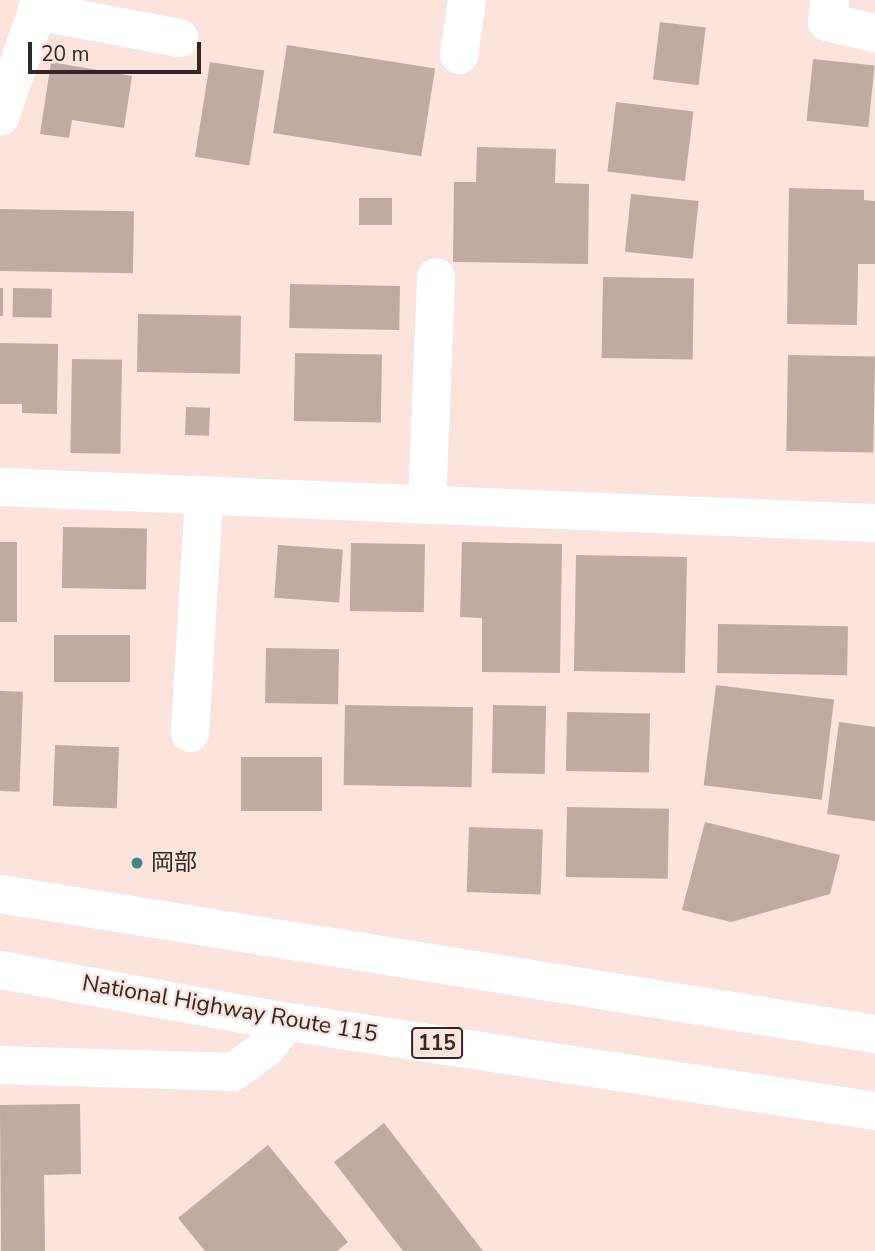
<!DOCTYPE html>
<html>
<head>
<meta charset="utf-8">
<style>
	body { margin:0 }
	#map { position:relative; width:875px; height:1251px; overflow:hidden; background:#fae4db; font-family:"Nunito Sans","Noto Sans JP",sans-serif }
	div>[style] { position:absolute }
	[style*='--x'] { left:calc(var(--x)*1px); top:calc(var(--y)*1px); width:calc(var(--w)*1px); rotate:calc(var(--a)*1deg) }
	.building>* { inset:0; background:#bfaba2; transform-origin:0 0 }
	.street>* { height:38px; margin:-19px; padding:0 19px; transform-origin:19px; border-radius:19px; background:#fff }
	.highway>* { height:38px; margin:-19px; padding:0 19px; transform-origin:19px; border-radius:19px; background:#fff }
	.dots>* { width:19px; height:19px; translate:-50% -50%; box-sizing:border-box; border:4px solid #fae4db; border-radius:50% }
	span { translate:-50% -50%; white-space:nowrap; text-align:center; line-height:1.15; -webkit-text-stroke:5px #fae4db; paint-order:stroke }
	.shield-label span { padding:2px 5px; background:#fae4db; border:2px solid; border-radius:5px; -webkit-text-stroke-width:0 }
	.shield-label { font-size:21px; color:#302825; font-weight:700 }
	.poi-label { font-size:23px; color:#302825 }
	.left { translate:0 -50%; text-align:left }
	.street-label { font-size:23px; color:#302825 }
	.scale { position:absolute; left:28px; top:42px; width:173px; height:32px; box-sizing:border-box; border:4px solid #302825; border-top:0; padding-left:9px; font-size:21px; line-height:24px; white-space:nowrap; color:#302825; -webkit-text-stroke:5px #fae4db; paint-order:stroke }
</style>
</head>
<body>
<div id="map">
	<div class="building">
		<i style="left:660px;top:22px;width:46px;height:58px;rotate:7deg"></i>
		<i style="left:287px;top:45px;width:150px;height:89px;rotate:9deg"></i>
		<i style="left:813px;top:59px;width:62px;height:62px;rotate:6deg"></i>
		<i style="clip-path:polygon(51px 62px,132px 76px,124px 128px,72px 120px,69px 138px,40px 134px)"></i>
		<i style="left:210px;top:62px;width:55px;height:96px;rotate:9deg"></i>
		<i style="left:616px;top:102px;width:78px;height:70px;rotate:7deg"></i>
		<i style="clip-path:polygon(477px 147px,556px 149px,555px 183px,589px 184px,588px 264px,453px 262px,454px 182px,476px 182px)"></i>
		<i style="clip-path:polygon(789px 188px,864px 190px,864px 200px,875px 201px,875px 264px,858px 264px,857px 325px,787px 324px)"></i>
		<i style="left:631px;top:194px;width:68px;height:58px;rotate:6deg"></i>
		<i style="left:359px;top:198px;width:33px;height:27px"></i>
		<i style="left:0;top:209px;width:134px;height:62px;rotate:1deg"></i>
		<i style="left:603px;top:277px;width:91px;height:81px;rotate:1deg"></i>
		<i style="left:290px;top:284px;width:110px;height:44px;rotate:1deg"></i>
		<i style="left:0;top:288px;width:3px;height:28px"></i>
		<i style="left:13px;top:288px;width:39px;height:29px;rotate:1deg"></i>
		<i style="left:138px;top:314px;width:103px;height:58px;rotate:1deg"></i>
		<i style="clip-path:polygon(0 343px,58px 344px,57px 414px,22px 413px,22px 404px,0 404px)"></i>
		<i style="left:295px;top:353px;width:87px;height:68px;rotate:1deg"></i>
		<i style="left:788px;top:355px;width:87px;height:96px;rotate:1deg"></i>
		<i style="left:72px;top:359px;width:50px;height:94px;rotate:1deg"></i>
		<i style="left:186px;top:407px;width:24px;height:28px;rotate:2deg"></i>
		<i style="left:63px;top:527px;width:84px;height:61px;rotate:1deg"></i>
		<i style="left:0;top:542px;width:17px;height:80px"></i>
		<i style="clip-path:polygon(462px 542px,562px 544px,560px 673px,482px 672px,482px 618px,460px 617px)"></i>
		<i style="left:351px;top:543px;width:74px;height:68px;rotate:1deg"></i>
		<i style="left:278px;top:545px;width:65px;height:53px;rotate:4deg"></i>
		<i style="left:576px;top:555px;width:111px;height:116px;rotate:1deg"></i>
		<i style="left:718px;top:624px;width:130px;height:49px;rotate:1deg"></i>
		<i style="left:54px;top:635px;width:76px;height:47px"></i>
		<i style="left:266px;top:648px;width:73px;height:55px;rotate:1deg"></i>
		<i style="left:716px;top:685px;width:119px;height:101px;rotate:7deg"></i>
		<i style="left:0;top:691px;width:23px;height:100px;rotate:2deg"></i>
		<i style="left:345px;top:705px;width:128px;height:80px;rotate:1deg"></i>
		<i style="left:493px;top:705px;width:53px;height:68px;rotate:1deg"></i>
		<i style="left:567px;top:712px;width:83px;height:59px;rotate:1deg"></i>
		<i style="clip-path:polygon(839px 722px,875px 727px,875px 821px,827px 814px)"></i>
		<i style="left:55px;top:745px;width:64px;height:61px;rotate:2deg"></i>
		<i style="left:241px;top:757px;width:81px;height:54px"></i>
		<i style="left:567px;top:807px;width:102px;height:70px;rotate:1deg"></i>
		<i style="clip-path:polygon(705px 822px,840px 855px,830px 894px,731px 922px,682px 910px)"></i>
		<i style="left:469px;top:827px;width:74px;height:65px;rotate:2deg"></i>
		<i style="clip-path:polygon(80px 1104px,81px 1174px,44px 1175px,45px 1251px,1px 1251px,0 1105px)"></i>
		<i style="clip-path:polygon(384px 1123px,483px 1251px,403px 1251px,334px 1162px)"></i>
		<i style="clip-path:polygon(268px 1145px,348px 1242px,337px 1251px,205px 1251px,178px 1218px)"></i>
	</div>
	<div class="street">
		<i style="--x:830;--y:0;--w:22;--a:98"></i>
		<i style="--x:827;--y:22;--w:49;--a:12.9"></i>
		<i style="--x:37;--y:11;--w:145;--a:10.8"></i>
		<i style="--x:459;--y:55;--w:56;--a:-81.7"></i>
		<i style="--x:0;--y:117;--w:124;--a:-70.7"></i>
		<i style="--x:0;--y:487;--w:876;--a:2.36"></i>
		<i style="--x:427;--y:504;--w:227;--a:-87.7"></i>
		<i style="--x:190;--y:733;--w:238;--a:-86.6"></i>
		<i style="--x:0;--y:1065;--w:233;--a:1.7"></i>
		<i style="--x:233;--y:1072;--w:41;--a:-36"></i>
		<i style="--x:266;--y:1048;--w:16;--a:-52"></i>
		<i style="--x:276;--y:1035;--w:15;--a:-90"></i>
	</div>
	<div class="highway">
		<i style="--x:0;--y:894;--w:886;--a:9.09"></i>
		<i style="--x:0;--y:970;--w:280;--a:10.3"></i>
		<i style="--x:276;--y:1020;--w:606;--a:8.64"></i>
	</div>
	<div class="dots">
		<i style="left:137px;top:863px;background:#3f8786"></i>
	</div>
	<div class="shield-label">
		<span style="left:437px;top:1043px">115</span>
	</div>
	<div class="poi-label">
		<span class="left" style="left:151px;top:863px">岡部</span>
	</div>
	<div class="street-label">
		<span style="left:230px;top:1009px;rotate:10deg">National Highway Route 115</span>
	</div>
	<div class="scale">20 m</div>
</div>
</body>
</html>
